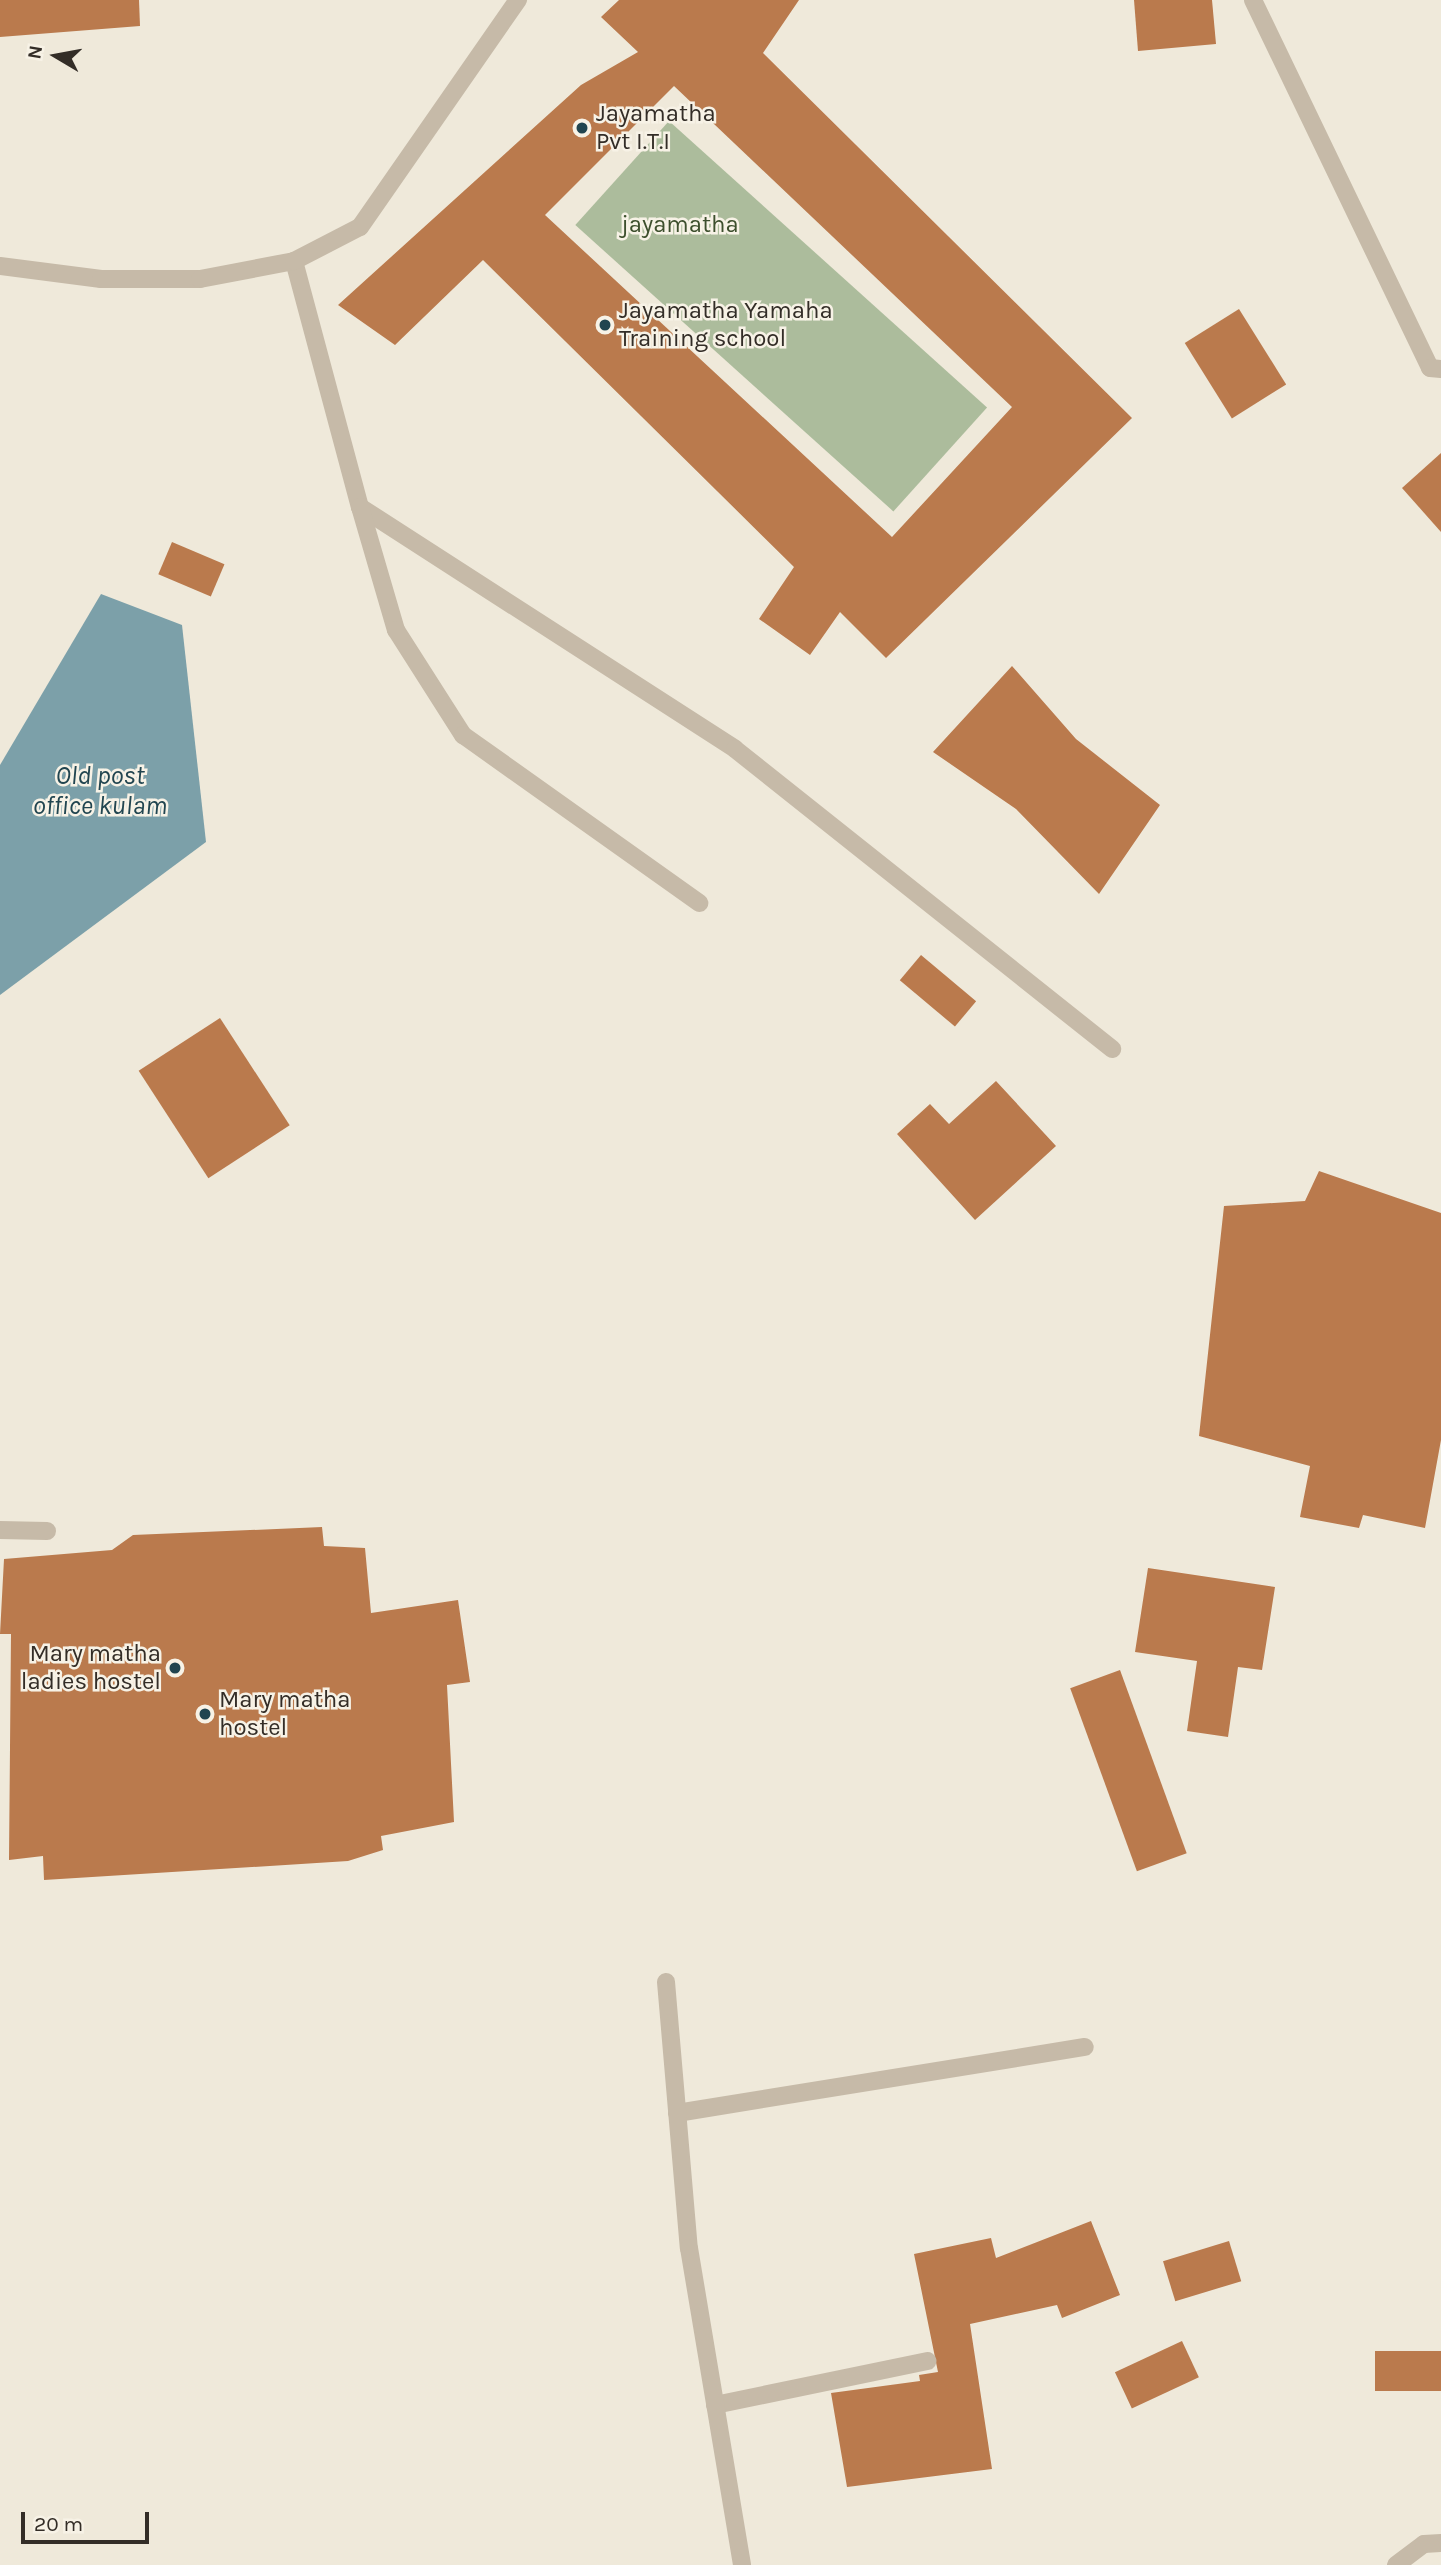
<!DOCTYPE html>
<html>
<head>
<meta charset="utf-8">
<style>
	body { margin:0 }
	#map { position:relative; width:1441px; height:2565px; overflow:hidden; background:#efe9da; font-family:Karla,sans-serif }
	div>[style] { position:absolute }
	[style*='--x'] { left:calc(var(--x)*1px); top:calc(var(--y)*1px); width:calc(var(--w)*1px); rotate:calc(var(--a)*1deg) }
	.green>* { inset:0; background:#acbc9c; transform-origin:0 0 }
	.water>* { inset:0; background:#7ca0a9 }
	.building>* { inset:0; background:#ba7a4d; transform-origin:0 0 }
	.service>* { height:18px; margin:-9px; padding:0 9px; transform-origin:9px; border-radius:9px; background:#c6baa8 }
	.minor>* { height:18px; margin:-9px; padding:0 9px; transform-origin:9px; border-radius:9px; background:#c6baa8 }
	.dots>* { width:19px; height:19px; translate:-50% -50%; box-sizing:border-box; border:4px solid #f7f2e6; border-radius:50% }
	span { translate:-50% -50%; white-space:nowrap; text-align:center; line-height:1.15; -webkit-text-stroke:5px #f7f2e6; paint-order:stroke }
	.poi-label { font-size:24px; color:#332d27 }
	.left { translate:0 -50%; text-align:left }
	.right { translate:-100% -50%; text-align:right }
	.park-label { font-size:24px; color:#3d4f2d }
	.water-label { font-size:26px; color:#214550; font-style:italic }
	.north { position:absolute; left:21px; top:21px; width:70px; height:70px; -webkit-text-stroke:5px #f7f2e6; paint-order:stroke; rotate:280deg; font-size:19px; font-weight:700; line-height:28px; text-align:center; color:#332d27 }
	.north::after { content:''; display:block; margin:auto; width:24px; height:32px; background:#332d27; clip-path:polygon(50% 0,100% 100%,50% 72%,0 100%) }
	.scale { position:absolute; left:21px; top:2512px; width:128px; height:32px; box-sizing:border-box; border:4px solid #332d27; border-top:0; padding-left:9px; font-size:21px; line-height:24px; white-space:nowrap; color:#332d27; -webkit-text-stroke:5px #f7f2e6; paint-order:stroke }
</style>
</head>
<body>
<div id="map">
	<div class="green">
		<i style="left:669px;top:121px;width:428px;height:140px;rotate:42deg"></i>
	</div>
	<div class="water">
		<i style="clip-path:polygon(101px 594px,182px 625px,206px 842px,0 995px,0 765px)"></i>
	</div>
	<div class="building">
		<i style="clip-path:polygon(0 0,139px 0,140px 26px,0 37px)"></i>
		<i style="clip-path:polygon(evenodd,619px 0,799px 0,763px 53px,1132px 418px,886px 658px,840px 612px,810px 655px,759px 619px,794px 567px,483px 260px,395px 345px,338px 305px,581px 85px,638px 52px,601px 17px,619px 0,674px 86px,1012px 407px,892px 537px,545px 215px,674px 86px)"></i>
		<i style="clip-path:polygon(1134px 0,1212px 0,1216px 44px,1138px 51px)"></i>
		<i style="left:1239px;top:309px;width:89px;height:64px;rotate:58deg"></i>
		<i style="clip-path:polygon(1441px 453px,1441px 532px,1402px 488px)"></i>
		<i style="left:172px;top:542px;width:57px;height:35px;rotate:23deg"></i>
		<i style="clip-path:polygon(1012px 666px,1076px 739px,1160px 805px,1099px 894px,1016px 809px,933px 752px)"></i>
		<i style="left:921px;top:955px;width:72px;height:33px;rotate:40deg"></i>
		<i style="left:220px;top:1018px;width:128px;height:97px;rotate:57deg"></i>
		<i style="clip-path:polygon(996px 1081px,1056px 1146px,975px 1220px,897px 1134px,930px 1104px,949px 1124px)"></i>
		<i style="clip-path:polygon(1319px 1171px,1441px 1213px,1441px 1440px,1425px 1528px,1363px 1515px,1359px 1528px,1300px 1517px,1310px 1466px,1199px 1436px,1224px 1206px,1305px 1201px)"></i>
		<i style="clip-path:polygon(322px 1527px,324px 1546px,365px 1548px,371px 1613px,458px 1600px,470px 1682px,447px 1685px,454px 1822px,381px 1836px,383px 1850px,348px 1861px,44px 1880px,43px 1856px,9px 1860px,11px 1634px,0 1634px,4px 1559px,112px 1550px,133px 1535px)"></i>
		<i style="clip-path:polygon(1148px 1568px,1275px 1587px,1262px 1670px,1238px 1667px,1228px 1737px,1187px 1731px,1197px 1661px,1135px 1652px)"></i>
		<i style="left:1120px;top:1670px;width:195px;height:53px;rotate:70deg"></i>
		<i style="clip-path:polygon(1091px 2221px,1120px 2295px,1062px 2318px,1057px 2305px,970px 2324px,992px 2469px,847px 2487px,831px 2393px,920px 2381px,919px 2375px,938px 2372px,914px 2254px,991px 2238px,996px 2258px)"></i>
		<i style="left:1229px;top:2241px;width:42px;height:69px;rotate:73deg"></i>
		<i style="left:1182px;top:2341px;width:40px;height:74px;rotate:65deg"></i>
		<i style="left:1441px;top:2351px;width:40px;height:66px;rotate:90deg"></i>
	</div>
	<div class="service">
		<i style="--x:1253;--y:0;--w:408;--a:64.3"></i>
		<i style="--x:1430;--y:368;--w:11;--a:5"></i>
		<i style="--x:0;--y:1530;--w:47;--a:1.2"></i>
		<i style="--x:677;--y:2113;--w:413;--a:-9.2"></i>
		<i style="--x:715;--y:2405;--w:217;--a:-11.7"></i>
	</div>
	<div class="minor">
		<i style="--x:294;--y:261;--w:255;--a:75"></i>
		<i style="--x:360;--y:507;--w:446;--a:32.8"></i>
		<i style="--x:735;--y:749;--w:482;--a:38.5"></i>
		<i style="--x:0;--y:266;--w:102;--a:7.3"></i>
		<i style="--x:101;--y:279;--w:99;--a:0"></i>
		<i style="--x:200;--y:279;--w:96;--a:-10.8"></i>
		<i style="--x:294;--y:261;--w:74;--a:-27.3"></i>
		<i style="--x:360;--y:227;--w:277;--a:-55.2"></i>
		<i style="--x:360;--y:507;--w:128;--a:73.7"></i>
		<i style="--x:396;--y:630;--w:125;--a:57.5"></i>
		<i style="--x:463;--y:735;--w:290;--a:35.4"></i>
		<i style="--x:666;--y:1982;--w:267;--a:85.1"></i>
		<i style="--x:689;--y:2248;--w:321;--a:80.5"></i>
		<i style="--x:1396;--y:2565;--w:35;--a:-37"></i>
		<i style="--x:1424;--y:2544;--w:17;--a:-3"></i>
	</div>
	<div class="dots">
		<i style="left:582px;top:128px;background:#214550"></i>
		<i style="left:605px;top:325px;background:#214550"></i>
		<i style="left:175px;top:1668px;background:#214550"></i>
		<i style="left:205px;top:1714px;background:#214550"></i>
	</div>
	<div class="poi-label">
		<span class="left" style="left:596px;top:128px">Jayamatha<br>Pvt I.T.I</span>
		<span class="left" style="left:619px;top:325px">Jayamatha Yamaha<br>Training school</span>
		<span class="right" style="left:161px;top:1668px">Mary matha<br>ladies hostel</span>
		<span class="left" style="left:219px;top:1714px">Mary matha<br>hostel</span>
	</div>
	<div class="park-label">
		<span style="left:680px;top:225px">jayamatha</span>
	</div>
	<div class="water-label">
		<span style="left:100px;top:791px">Old post<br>office kulam</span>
	</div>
	<div class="north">N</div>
	<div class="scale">20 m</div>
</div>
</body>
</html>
